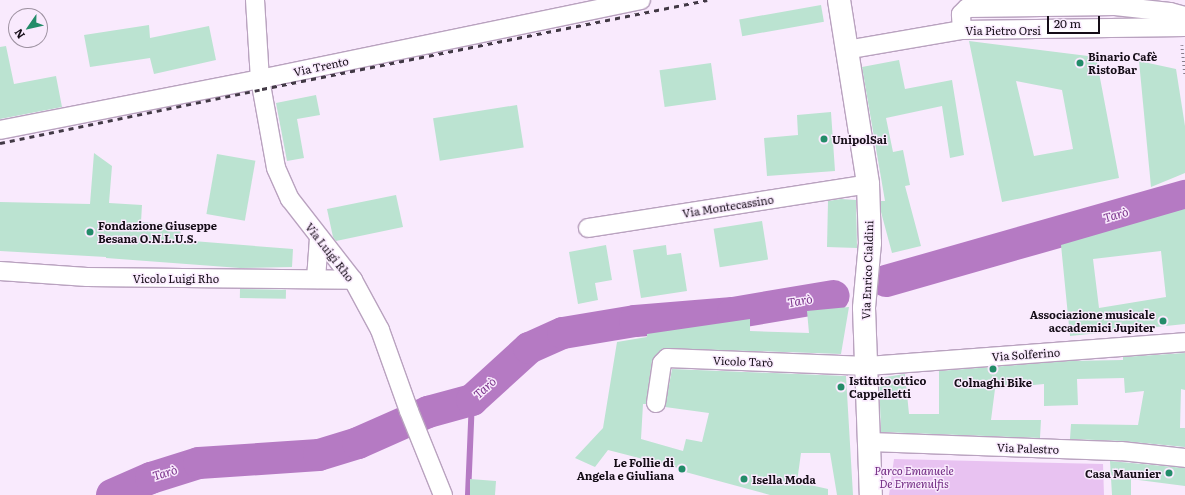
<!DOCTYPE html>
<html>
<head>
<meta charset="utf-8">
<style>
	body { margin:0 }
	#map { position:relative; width:1185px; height:495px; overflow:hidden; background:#f9eafd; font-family:Literata,serif }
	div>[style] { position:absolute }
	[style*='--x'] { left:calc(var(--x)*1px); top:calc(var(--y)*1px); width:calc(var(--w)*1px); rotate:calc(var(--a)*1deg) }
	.green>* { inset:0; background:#e8c2f1 }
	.stream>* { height:5.5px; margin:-2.75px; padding:0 2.75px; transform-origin:2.75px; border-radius:2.75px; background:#b57ac3 }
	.river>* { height:32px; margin:-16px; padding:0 16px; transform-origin:16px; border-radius:16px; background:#b57ac3 }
	.building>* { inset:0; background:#bbe3d1; transform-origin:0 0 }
	.path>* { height:2.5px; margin-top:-1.25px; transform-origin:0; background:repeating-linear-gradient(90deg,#8a7e8d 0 1px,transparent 0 4px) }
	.roads { filter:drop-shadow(1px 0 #b9a2bf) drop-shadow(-1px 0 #b9a2bf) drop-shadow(0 1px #b9a2bf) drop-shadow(0 -1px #b9a2bf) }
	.minor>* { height:18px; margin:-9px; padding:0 9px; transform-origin:9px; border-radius:9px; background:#fff }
	.tertiary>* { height:22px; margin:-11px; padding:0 11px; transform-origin:11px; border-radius:11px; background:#fff }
	.rail>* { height:3px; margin-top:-1.5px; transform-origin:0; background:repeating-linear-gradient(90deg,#423945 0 5px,transparent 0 10px) }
	.dots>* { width:11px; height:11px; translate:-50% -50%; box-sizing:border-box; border:2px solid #f9eafd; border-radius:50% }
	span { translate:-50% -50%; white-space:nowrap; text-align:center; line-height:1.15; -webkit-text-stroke:3px #f9eafd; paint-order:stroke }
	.street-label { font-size:11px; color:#150d17 }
	.poi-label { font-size:11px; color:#150d17; font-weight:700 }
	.left { translate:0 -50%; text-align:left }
	.right { translate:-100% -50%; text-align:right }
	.park-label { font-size:11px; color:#712a82; font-style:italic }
	.water-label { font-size:12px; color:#7a338b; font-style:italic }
	.north { position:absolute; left:8px; top:8px; width:40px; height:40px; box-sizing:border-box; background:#f9eafd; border:1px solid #9e92a1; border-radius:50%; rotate:236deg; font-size:11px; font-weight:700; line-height:16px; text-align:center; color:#150d17 }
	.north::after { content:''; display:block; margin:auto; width:14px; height:18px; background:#238c69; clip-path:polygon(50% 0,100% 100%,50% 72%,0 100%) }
	.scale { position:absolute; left:1047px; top:16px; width:53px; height:18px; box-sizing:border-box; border:2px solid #150d17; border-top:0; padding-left:5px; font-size:12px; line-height:14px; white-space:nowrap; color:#150d17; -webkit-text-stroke:3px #f9eafd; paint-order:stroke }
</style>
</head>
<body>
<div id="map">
	<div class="green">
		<i style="clip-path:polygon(894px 459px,1103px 464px,1104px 495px,889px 495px)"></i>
	</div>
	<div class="stream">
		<i style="--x:468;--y:495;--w:95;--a:-87.6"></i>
	</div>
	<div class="river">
		<i style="--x:886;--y:281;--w:311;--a:-15.9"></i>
		<i style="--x:112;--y:495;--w:43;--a:-23.6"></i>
		<i style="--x:151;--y:478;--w:50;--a:-17.4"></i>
		<i style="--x:199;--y:463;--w:120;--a:-3.8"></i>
		<i style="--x:319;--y:455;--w:41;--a:-17.1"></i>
		<i style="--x:358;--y:443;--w:77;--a:-23.9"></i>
		<i style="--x:428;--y:412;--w:46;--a:-15.3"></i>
		<i style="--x:472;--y:400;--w:77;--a:-42.4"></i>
		<i style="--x:529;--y:348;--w:37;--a:-24"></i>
		<i style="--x:563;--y:333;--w:73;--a:-9.5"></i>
		<i style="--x:635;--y:321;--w:98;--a:-4.7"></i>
		<i style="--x:733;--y:313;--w:102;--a:-9.6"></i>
	</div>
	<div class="building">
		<i style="left:821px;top:5px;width:17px;height:83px;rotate:80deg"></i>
		<i style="clip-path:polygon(149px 25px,150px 38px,209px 26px,216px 60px,154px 74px,150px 58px,90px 67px,84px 35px)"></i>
		<i style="clip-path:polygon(evenodd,969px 41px,1096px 57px,1119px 178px,1002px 202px,969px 41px,1016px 81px,1062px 90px,1073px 149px,1034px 156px,1016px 81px)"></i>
		<i style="clip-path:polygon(6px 46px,14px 84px,56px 76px,62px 107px,0 119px,0 47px)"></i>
		<i style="clip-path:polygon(899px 60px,905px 89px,952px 80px,964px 155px,950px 158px,942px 106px,886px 118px,893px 152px,903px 150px,910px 185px,905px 186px,921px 246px,892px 253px,881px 212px,881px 201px,885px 201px,862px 67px)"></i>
		<i style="clip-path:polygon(1139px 61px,1176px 69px,1185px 126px,1185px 173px,1151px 187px)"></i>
		<i style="left:711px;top:63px;width:37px;height:52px;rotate:82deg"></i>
		<i style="clip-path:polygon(316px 95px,320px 115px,297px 119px,304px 158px,287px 161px,276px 103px)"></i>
		<i style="left:517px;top:105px;width:43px;height:85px;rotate:81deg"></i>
		<i style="clip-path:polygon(831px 112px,835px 171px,767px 176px,764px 138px,798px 135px,797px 115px)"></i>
		<i style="clip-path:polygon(94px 153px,112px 166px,109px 203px,142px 205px,141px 222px,181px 225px,180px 240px,293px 249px,292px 267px,240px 268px,106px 258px,106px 257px,0 251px,0 202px,90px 204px)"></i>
		<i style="left:217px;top:154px;width:39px;height:61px;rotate:10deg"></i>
		<i style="clip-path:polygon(396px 195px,403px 227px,336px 241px,333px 237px,327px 209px)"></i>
		<i style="clip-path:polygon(841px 199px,856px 200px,857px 248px,827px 247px,828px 201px)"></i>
		<i style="clip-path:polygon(evenodd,1185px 209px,1185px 324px,1070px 336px,1061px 245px,1185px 209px,1161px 251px,1166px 297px,1099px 308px,1093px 259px,1161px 251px)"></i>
		<i style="left:762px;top:221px;width:39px;height:49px;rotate:81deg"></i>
		<i style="clip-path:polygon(606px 245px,612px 280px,595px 283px,598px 300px,578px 304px,569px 252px)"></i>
		<i style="clip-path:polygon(666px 245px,667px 255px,681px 253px,687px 291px,641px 298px,633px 250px)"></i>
		<i style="left:240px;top:289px;width:46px;height:9px;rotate:1deg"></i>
		<i style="clip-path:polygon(849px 307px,841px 354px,663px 348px,655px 356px,652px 361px,646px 404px,643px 404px,641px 439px,683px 451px,686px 439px,702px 442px,709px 413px,665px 407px,672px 369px,846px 376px,853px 495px,837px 495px,830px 453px,801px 453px,797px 482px,828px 489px,828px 495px,770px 495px,678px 470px,678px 468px,608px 450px,595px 467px,575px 458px,603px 428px,617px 342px,647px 337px,647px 334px,750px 319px,750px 331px,809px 333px,807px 311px)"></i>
		<i style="clip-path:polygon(1185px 353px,1185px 390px,1181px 389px,1180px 428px,1185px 428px,1185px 447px,1122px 441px,1070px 439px,1071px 424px,1138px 425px,1144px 391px,1125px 393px,1124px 378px,1077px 379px,1078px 405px,1044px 406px,1044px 384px,995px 389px,991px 420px,1041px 420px,1040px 438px,881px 432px,879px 378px,905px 374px,909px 414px,939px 414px,939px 371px,1069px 361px,1123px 360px,1123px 357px)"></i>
		<i style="clip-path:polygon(1110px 461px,1185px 468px,1185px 486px,1131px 479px,1131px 495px,1112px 495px)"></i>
		<i style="clip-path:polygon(470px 479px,496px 481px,495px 495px,470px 495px)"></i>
	</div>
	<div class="path">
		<i style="--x:1182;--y:45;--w:29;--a:84"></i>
	</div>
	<div class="roads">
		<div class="minor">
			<i style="--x:255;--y:0;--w:79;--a:86.4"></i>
			<i style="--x:260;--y:79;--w:90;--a:79.8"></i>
			<i style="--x:276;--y:168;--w:34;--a:66"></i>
			<i style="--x:290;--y:199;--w:103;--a:52.1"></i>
			<i style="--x:353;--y:280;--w:57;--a:61.6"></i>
			<i style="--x:380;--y:330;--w:86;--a:70.3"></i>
			<i style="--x:409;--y:411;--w:91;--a:68"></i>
			<i style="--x:962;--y:30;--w:16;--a:-94"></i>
			<i style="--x:961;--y:14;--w:8;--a:-45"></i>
			<i style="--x:967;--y:8;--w:148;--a:-0.8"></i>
			<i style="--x:1115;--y:6;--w:55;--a:6.2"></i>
			<i style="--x:1170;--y:12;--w:16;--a:15"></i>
			<i style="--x:846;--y:50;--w:118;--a:-9.8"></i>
			<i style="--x:962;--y:30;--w:223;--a:-0.8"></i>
			<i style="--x:0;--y:130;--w:265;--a:-11.1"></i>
			<i style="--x:260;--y:79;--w:389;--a:-11.7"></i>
			<i style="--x:588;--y:228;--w:283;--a:-8.9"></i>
			<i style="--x:0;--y:271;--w:87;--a:3.9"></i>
			<i style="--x:87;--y:277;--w:266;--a:0.6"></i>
			<i style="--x:316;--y:279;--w:41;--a:-85.8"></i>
			<i style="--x:656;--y:403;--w:40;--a:-81.5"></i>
			<i style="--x:662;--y:363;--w:7;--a:-45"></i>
			<i style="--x:667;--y:358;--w:200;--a:2.3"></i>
			<i style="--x:867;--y:366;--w:319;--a:-4.3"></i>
			<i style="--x:870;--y:442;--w:251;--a:2.1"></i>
			<i style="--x:1121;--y:451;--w:64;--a:6.2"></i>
		</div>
		<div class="tertiary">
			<i style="--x:839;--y:0;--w:186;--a:81"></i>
			<i style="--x:868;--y:184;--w:59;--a:88.1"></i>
			<i style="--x:870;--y:243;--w:65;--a:95.3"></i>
			<i style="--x:864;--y:308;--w:187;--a:87.9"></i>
		</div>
	</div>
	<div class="rail">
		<i style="--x:0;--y:143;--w:268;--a:-11.6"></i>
		<i style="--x:262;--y:89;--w:454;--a:-11.3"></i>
	</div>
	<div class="dots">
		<i style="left:1080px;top:63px;background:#238c69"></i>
		<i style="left:824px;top:139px;background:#238c69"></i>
		<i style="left:90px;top:232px;background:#238c69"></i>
		<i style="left:1163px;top:321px;background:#238c69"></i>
		<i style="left:993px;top:369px;background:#238c69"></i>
		<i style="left:841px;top:387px;background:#238c69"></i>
		<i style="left:682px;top:469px;background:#238c69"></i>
		<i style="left:1169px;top:473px;background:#238c69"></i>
		<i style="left:744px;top:479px;background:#238c69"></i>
	</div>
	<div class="street-label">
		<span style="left:1003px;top:30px">Via Pietro Orsi</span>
		<span style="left:321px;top:66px;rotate:-12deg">Via Trento</span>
		<span style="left:728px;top:206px;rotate:-9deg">Via Montecassino</span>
		<span style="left:330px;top:252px;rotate:52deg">Via Luigi Rho</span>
		<span style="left:867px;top:270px;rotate:-88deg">Via Enrico Cialdini</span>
		<span style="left:176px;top:278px">Vicolo Luigi Rho</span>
		<span style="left:1026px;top:354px;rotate:-4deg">Via Solferino</span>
		<span style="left:743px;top:361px;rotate:2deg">Vicolo Tarò</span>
		<span style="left:1028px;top:448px;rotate:2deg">Via Palestro</span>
	</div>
	<div class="poi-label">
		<span class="left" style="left:1088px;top:63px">Binario Cafè<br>RistoBar</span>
		<span class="left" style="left:832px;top:139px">UnipolSai</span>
		<span class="left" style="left:98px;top:232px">Fondazione Giuseppe<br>Besana O.N.L.U.S.</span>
		<span class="right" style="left:1155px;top:321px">Associazione musicale<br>accademici Jupiter</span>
		<span class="left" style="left:849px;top:387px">Istituto ottico<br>Cappelletti</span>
		<span style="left:993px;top:382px">Colnaghi Bike</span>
		<span class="right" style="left:674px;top:469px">Le Follie di<br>Angela e Giuliana</span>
		<span class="right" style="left:1161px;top:473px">Casa Maunier</span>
		<span class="left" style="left:752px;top:479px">Isella Moda</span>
	</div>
	<div class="park-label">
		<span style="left:914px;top:477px">Parco Emanuele<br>De Ermenulfis</span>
	</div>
	<div class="water-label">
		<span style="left:1116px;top:215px;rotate:-16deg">Tarò</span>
		<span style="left:800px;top:301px;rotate:-10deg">Tarò</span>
		<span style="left:485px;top:388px;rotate:-42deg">Tarò</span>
		<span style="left:165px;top:473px;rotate:-17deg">Tarò</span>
	</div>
	<div class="north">N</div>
	<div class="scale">20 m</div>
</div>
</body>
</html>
